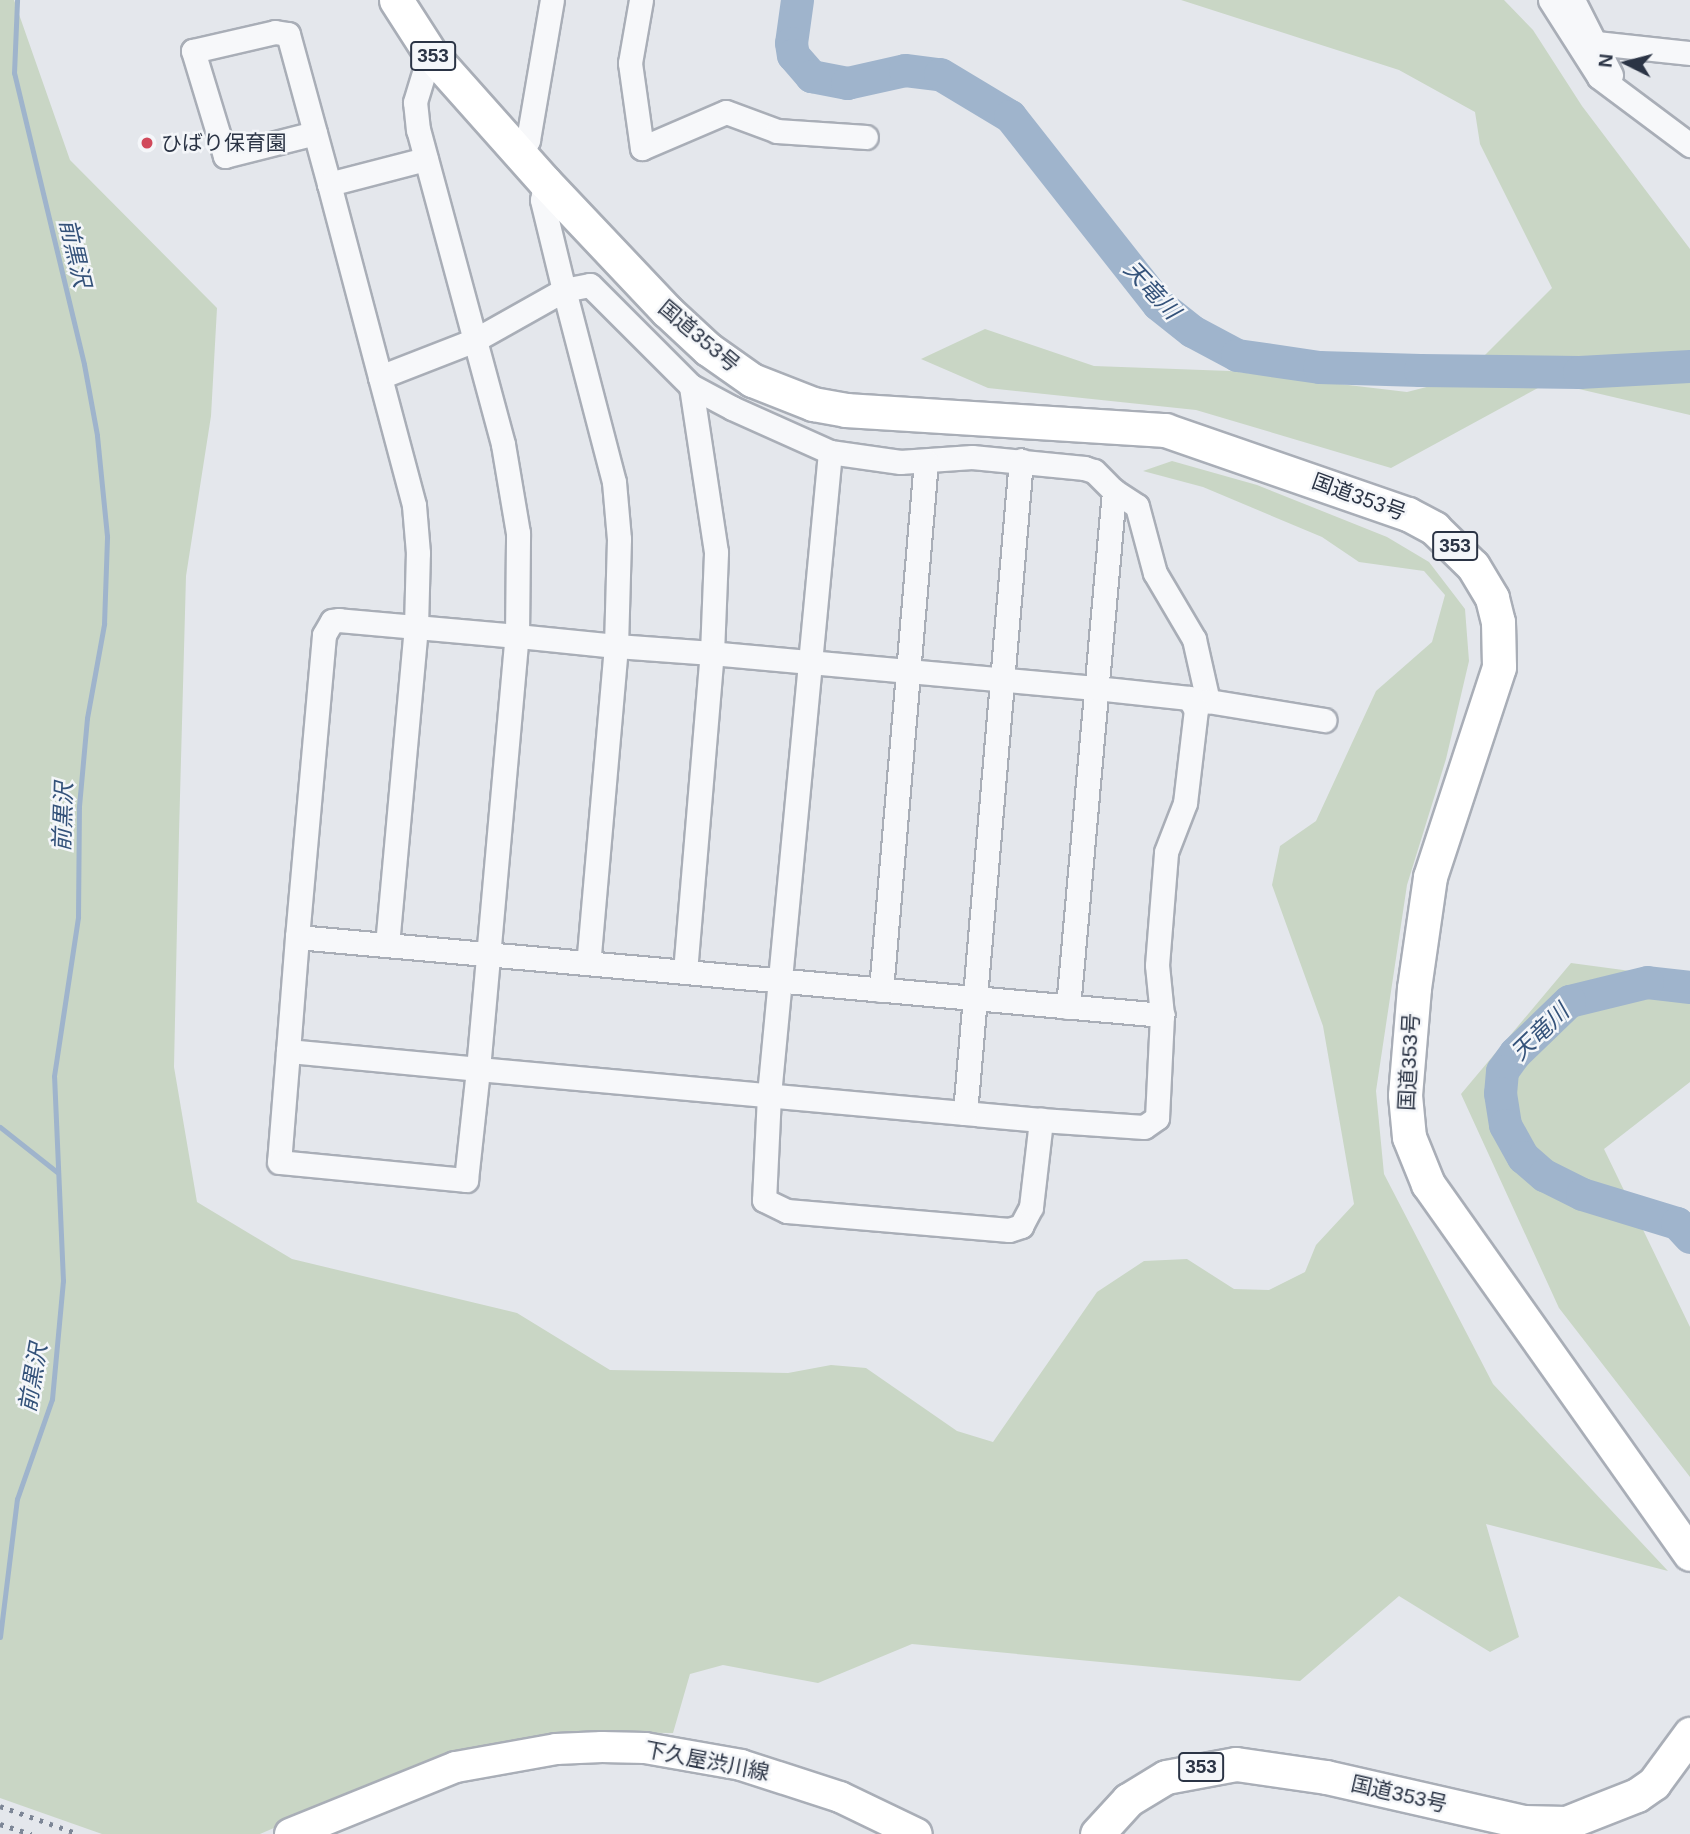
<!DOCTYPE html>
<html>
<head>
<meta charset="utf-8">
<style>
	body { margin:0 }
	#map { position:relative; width:1690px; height:1834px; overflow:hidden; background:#e4e7ec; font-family:Helvetica,"Noto Sans JP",sans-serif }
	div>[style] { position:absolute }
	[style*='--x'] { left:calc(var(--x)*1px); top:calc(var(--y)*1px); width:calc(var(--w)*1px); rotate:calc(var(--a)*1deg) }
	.green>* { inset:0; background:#c9d6c5 }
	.stream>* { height:5px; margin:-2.5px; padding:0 2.5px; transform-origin:2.5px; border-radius:2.5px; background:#9fb4cc }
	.river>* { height:33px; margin:-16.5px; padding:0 16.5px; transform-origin:16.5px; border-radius:16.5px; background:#9fb4cc }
	.roads { filter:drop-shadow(2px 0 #a9aeb7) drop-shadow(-2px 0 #a9aeb7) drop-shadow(0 2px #a9aeb7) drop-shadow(0 -2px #a9aeb7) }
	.minor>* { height:23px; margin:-11.5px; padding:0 11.5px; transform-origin:11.5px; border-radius:11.5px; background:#f7f8fa }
	.major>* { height:30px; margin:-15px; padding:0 15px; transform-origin:15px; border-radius:15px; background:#fff }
	.highway>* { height:33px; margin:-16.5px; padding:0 16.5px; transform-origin:16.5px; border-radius:16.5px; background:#fff }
	.rail>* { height:5px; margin-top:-2.5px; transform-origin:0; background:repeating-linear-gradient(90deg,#7d8696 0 3.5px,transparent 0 10.5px) }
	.dots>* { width:19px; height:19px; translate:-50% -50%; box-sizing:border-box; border:4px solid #f4f6f9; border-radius:50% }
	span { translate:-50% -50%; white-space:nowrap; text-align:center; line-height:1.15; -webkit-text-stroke:5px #f4f6f9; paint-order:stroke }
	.shield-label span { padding:2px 5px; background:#f4f6f9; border:2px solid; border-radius:5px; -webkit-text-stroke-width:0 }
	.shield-label { font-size:19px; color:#2b3445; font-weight:700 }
	.poi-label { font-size:21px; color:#2b3445 }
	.left { translate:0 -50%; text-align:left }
	.street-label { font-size:21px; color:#2b3445 }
	.water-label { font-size:23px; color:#34527a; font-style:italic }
	.north { position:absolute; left:1592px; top:28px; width:70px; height:70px; -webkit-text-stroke:5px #f4f6f9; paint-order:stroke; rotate:276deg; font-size:19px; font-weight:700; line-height:28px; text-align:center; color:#2b3445 }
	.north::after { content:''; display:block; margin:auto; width:24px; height:32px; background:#2b3445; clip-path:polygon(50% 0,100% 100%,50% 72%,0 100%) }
</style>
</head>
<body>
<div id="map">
	<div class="green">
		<i style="clip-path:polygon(0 0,14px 0,70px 160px,217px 308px,211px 416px,186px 576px,179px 833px,174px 1067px,197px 1202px,292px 1259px,517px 1313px,610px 1370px,788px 1373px,831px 1365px,866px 1368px,957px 1431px,993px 1442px,1097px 1292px,1144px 1261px,1187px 1259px,1234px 1289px,1269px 1290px,1305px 1272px,1316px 1245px,1354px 1204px,1323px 1026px,1272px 885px,1280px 846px,1316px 821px,1376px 691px,1432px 642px,1445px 595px,1424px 571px,1359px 562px,1322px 537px,1203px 487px,1143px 471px,1172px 461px,1257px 485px,1387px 537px,1429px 562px,1465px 609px,1469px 661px,1446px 759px,1407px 885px,1376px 1091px,1384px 1174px,1493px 1384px,1668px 1571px,1486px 1524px,1519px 1637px,1490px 1652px,1399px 1596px,1300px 1681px,912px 1644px,818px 1683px,723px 1665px,690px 1674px,673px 1733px,588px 1732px,480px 1747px,426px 1762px,260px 1834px,102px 1834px,0 1798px)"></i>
		<i style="clip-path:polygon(1181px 0,1504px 0,1533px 30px,1582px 106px,1690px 249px,1690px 415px,1549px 382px,1391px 468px,1196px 410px,988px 388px,921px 359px,985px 329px,1094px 366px,1230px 371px,1407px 392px,1462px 378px,1552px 288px,1480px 144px,1475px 112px,1399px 70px)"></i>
		<i style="clip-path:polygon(1571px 963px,1690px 979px,1690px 1082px,1604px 1149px,1690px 1327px,1690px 1477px,1559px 1308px,1461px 1094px)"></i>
	</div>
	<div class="stream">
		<i style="--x:0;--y:1127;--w:73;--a:38.3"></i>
		<i style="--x:0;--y:1637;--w:139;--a:-83"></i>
		<i style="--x:17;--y:1499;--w:106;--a:-70.7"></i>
		<i style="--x:52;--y:1399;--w:119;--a:-84.7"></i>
		<i style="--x:63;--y:1281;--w:205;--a:-92.5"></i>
		<i style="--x:54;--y:1076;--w:161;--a:-81.4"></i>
		<i style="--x:78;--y:917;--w:111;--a:-89.5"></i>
		<i style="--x:79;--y:806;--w:88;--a:-84.8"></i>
		<i style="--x:87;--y:718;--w:96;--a:-79.7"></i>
		<i style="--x:104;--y:624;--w:88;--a:-88"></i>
		<i style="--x:107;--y:536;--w:101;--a:-95.7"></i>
		<i style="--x:97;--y:435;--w:72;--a:-100.4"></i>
		<i style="--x:84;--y:364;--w:299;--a:-103.5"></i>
		<i style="--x:14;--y:73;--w:73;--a:-87.6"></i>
	</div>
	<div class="river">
		<i style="--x:797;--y:0;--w:43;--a:97.9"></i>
		<i style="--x:791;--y:43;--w:12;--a:81"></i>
		<i style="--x:793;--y:55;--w:28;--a:49"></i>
		<i style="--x:811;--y:76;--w:37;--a:11"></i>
		<i style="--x:847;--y:83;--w:59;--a:-12.6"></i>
		<i style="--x:905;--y:70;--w:35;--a:7"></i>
		<i style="--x:940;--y:74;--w:82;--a:31"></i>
		<i style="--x:1010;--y:116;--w:239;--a:51.8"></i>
		<i style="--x:1158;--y:304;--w:43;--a:38.5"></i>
		<i style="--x:1192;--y:331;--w:51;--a:28.1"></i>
		<i style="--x:1237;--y:355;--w:83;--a:8.3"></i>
		<i style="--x:1319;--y:367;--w:101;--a:1.7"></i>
		<i style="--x:1420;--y:370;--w:159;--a:0.7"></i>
		<i style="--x:1579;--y:372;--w:111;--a:-3.1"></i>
		<i style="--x:1690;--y:987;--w:43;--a:-173.4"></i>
		<i style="--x:1647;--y:982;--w:80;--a:166.3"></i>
		<i style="--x:1569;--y:1001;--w:75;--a:136.1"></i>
		<i style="--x:1515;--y:1053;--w:22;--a:126"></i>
		<i style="--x:1502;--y:1071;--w:22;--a:95"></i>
		<i style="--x:1500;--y:1093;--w:32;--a:81"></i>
		<i style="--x:1505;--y:1125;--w:37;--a:61"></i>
		<i style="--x:1523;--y:1157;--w:28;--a:41"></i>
		<i style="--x:1544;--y:1175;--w:42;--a:26.6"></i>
		<i style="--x:1582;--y:1194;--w:99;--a:17"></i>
		<i style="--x:1677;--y:1223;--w:19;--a:47"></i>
	</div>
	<div class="roads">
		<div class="minor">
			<i style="--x:641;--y:0;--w:64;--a:99.9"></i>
			<i style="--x:630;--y:63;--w:86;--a:82"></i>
			<i style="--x:642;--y:148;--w:91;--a:-23.2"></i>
			<i style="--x:726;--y:112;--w:54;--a:20.4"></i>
			<i style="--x:777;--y:131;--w:89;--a:3.9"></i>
			<i style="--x:1550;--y:0;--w:91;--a:57.5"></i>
			<i style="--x:1599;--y:77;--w:114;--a:36.8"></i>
			<i style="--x:1573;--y:0;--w:84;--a:63.1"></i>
			<i style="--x:1596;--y:43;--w:95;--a:6.1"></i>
			<i style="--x:315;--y:133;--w:93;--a:165.7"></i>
			<i style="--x:225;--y:156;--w:110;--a:-106.9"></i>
			<i style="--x:193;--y:51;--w:84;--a:-13"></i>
			<i style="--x:275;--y:32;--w:13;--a:9"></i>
			<i style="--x:288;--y:34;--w:156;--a:74.7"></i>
			<i style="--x:521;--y:155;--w:17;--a:-65"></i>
			<i style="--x:528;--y:140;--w:142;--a:-80.3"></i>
			<i style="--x:545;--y:182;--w:18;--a:99"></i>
			<i style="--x:542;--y:200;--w:93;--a:76.3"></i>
			<i style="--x:564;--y:290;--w:26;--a:-11"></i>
			<i style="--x:590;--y:285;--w:143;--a:45"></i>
			<i style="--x:691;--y:386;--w:47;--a:28.2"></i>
			<i style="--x:732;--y:408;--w:107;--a:24.2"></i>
			<i style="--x:830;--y:452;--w:71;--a:8.1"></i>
			<i style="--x:900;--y:462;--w:72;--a:-4"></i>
			<i style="--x:972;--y:457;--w:113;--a:5.6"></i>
			<i style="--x:1084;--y:468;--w:10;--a:17"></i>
			<i style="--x:1094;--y:471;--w:28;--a:45"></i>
			<i style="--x:1114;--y:491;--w:518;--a:95.09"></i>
			<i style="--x:380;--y:377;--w:200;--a:-104.8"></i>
			<i style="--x:329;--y:184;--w:100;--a:-14.5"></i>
			<i style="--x:830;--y:452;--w:646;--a:95.42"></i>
			<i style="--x:769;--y:1095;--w:105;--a:92.7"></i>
			<i style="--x:764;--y:1200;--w:25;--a:26"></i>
			<i style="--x:787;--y:1211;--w:223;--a:4.9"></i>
			<i style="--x:1009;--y:1230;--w:13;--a:-18"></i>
			<i style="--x:1021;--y:1226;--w:21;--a:-62"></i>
			<i style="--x:1031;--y:1207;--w:88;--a:-83.4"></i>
			<i style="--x:1114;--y:491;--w:27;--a:33"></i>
			<i style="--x:1137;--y:506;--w:69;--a:75"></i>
			<i style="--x:1155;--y:573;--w:77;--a:59.4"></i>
			<i style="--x:1194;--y:639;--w:64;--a:77.3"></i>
			<i style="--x:1208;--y:701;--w:118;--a:9.3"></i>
			<i style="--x:297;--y:937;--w:869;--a:5.15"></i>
			<i style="--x:387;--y:945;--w:319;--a:-84.8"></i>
			<i style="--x:416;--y:627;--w:74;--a:-88.5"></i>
			<i style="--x:418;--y:553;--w:48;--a:-94.8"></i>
			<i style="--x:414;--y:505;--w:132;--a:-104.9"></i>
			<i style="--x:380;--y:377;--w:102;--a:-21.3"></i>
			<i style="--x:475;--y:340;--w:102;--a:-29.3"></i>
			<i style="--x:564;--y:290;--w:198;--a:75.4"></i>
			<i style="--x:614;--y:482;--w:57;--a:85"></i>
			<i style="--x:619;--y:539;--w:107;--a:91.6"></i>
			<i style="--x:616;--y:646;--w:318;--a:95"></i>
			<i style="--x:685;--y:972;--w:320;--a:-85.2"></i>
			<i style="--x:712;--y:653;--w:101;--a:-87.7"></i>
			<i style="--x:716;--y:552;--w:168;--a:-98.6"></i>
			<i style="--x:881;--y:990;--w:531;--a:-85.14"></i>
			<i style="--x:288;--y:1051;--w:191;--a:5.4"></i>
			<i style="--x:478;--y:1069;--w:565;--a:5.18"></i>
			<i style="--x:1041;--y:1120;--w:103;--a:3.9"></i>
			<i style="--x:1144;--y:1127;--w:16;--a:-35"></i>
			<i style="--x:1157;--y:1118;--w:103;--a:-87.2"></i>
			<i style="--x:1162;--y:1015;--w:50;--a:-95.7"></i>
			<i style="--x:1157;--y:965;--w:113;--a:-85.4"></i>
			<i style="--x:1166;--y:852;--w:53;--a:-68.8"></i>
			<i style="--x:1185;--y:803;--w:94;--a:-83.3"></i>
			<i style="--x:1196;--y:710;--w:14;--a:-120"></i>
			<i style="--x:1189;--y:698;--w:95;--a:-173.9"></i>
			<i style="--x:1095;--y:688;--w:385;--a:-174.8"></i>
			<i style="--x:712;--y:653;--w:96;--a:-175.8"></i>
			<i style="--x:616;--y:646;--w:100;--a:-174.2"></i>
			<i style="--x:517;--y:636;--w:179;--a:-174.9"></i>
			<i style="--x:339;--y:620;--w:7;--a:172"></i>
			<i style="--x:332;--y:621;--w:16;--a:120"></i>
			<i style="--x:324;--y:635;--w:303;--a:95.1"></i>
			<i style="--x:297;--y:937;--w:114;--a:94.5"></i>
			<i style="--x:288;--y:1051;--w:111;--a:94.6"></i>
			<i style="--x:279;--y:1162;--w:188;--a:5.5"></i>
			<i style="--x:466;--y:1180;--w:112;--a:-83.8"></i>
			<i style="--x:478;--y:1069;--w:435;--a:-84.9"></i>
			<i style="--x:517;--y:636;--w:103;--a:-89.4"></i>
			<i style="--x:518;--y:533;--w:90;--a:-99.6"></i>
			<i style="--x:503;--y:444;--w:325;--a:-105.1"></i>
			<i style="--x:418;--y:130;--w:28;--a:-96"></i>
			<i style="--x:415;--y:102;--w:51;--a:-73"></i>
			<i style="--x:965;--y:1113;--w:655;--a:-85.1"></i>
		</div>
		<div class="major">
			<i style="--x:290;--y:1834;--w:179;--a:-22"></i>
			<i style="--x:456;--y:1767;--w:102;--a:-10.2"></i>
			<i style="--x:556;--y:1749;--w:46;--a:-2.5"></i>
			<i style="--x:602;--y:1747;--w:43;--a:1.3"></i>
			<i style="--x:645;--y:1748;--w:97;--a:10"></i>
			<i style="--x:741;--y:1765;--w:104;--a:17.9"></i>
			<i style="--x:840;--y:1797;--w:85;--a:25.7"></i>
		</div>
		<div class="highway">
			<i style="--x:396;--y:0;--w:63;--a:57.3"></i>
			<i style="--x:430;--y:53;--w:173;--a:48.3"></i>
			<i style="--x:545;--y:182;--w:178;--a:46.6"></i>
			<i style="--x:667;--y:311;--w:56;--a:42.8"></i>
			<i style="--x:708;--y:349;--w:54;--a:35.2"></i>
			<i style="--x:752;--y:380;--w:66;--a:21.5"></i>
			<i style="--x:813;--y:404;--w:34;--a:10"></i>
			<i style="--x:846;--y:410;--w:320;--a:3.6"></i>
			<i style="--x:1165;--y:430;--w:257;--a:19.1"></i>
			<i style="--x:1408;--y:514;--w:30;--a:28"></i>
			<i style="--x:1434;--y:528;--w:54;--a:44.3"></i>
			<i style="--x:1473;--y:566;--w:37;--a:59"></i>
			<i style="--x:1492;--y:598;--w:25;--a:76"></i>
			<i style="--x:1498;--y:622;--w:45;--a:88.7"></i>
			<i style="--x:1499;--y:667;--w:221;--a:108.2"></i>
			<i style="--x:1430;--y:877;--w:112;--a:98.2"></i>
			<i style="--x:1414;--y:988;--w:107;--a:94.8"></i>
			<i style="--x:1405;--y:1095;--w:42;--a:84.6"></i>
			<i style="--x:1409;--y:1137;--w:51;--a:68"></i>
			<i style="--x:1428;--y:1184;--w:453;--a:54.7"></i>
			<i style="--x:1097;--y:1834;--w:46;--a:-47.6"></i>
			<i style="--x:1128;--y:1800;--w:44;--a:-31.2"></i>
			<i style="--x:1166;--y:1777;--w:71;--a:-10.5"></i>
			<i style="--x:1236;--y:1764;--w:91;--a:8.2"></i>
			<i style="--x:1326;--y:1777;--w:203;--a:12.8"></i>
			<i style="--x:1524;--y:1822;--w:42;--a:1.4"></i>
			<i style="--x:1566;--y:1823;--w:76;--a:-21.5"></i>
			<i style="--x:1637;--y:1795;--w:21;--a:-35"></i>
			<i style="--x:1654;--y:1783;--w:61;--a:-53.7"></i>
		</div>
	</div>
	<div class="rail">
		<i style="--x:0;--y:1806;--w:84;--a:19.5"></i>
		<i style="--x:0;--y:1824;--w:33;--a:18"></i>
	</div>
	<div class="dots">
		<i style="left:147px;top:143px;background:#d1495b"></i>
	</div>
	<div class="shield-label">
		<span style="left:433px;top:56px">353</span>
		<span style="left:1455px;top:546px">353</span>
		<span style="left:1201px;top:1767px">353</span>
	</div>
	<div class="poi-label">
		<span class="left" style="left:161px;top:143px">ひばり保育園</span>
	</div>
	<div class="street-label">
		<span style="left:699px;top:336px;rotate:40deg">国道353号</span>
		<span style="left:1359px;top:497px;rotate:20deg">国道353号</span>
		<span style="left:1409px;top:1062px;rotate:-87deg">国道353号</span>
		<span style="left:707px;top:1761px;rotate:11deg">下久屋渋川線</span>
		<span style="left:1399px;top:1794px;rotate:13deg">国道353号</span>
	</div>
	<div class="water-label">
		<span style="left:75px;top:253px;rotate:77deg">前黒沢</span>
		<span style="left:1152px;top:290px;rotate:47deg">天竜川</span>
		<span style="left:63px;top:817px;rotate:-88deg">前黒沢</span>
		<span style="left:1540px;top:1032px;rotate:-44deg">天竜川</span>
		<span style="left:33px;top:1378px;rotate:-80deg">前黒沢</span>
	</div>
	<div class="north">N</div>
</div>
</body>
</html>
